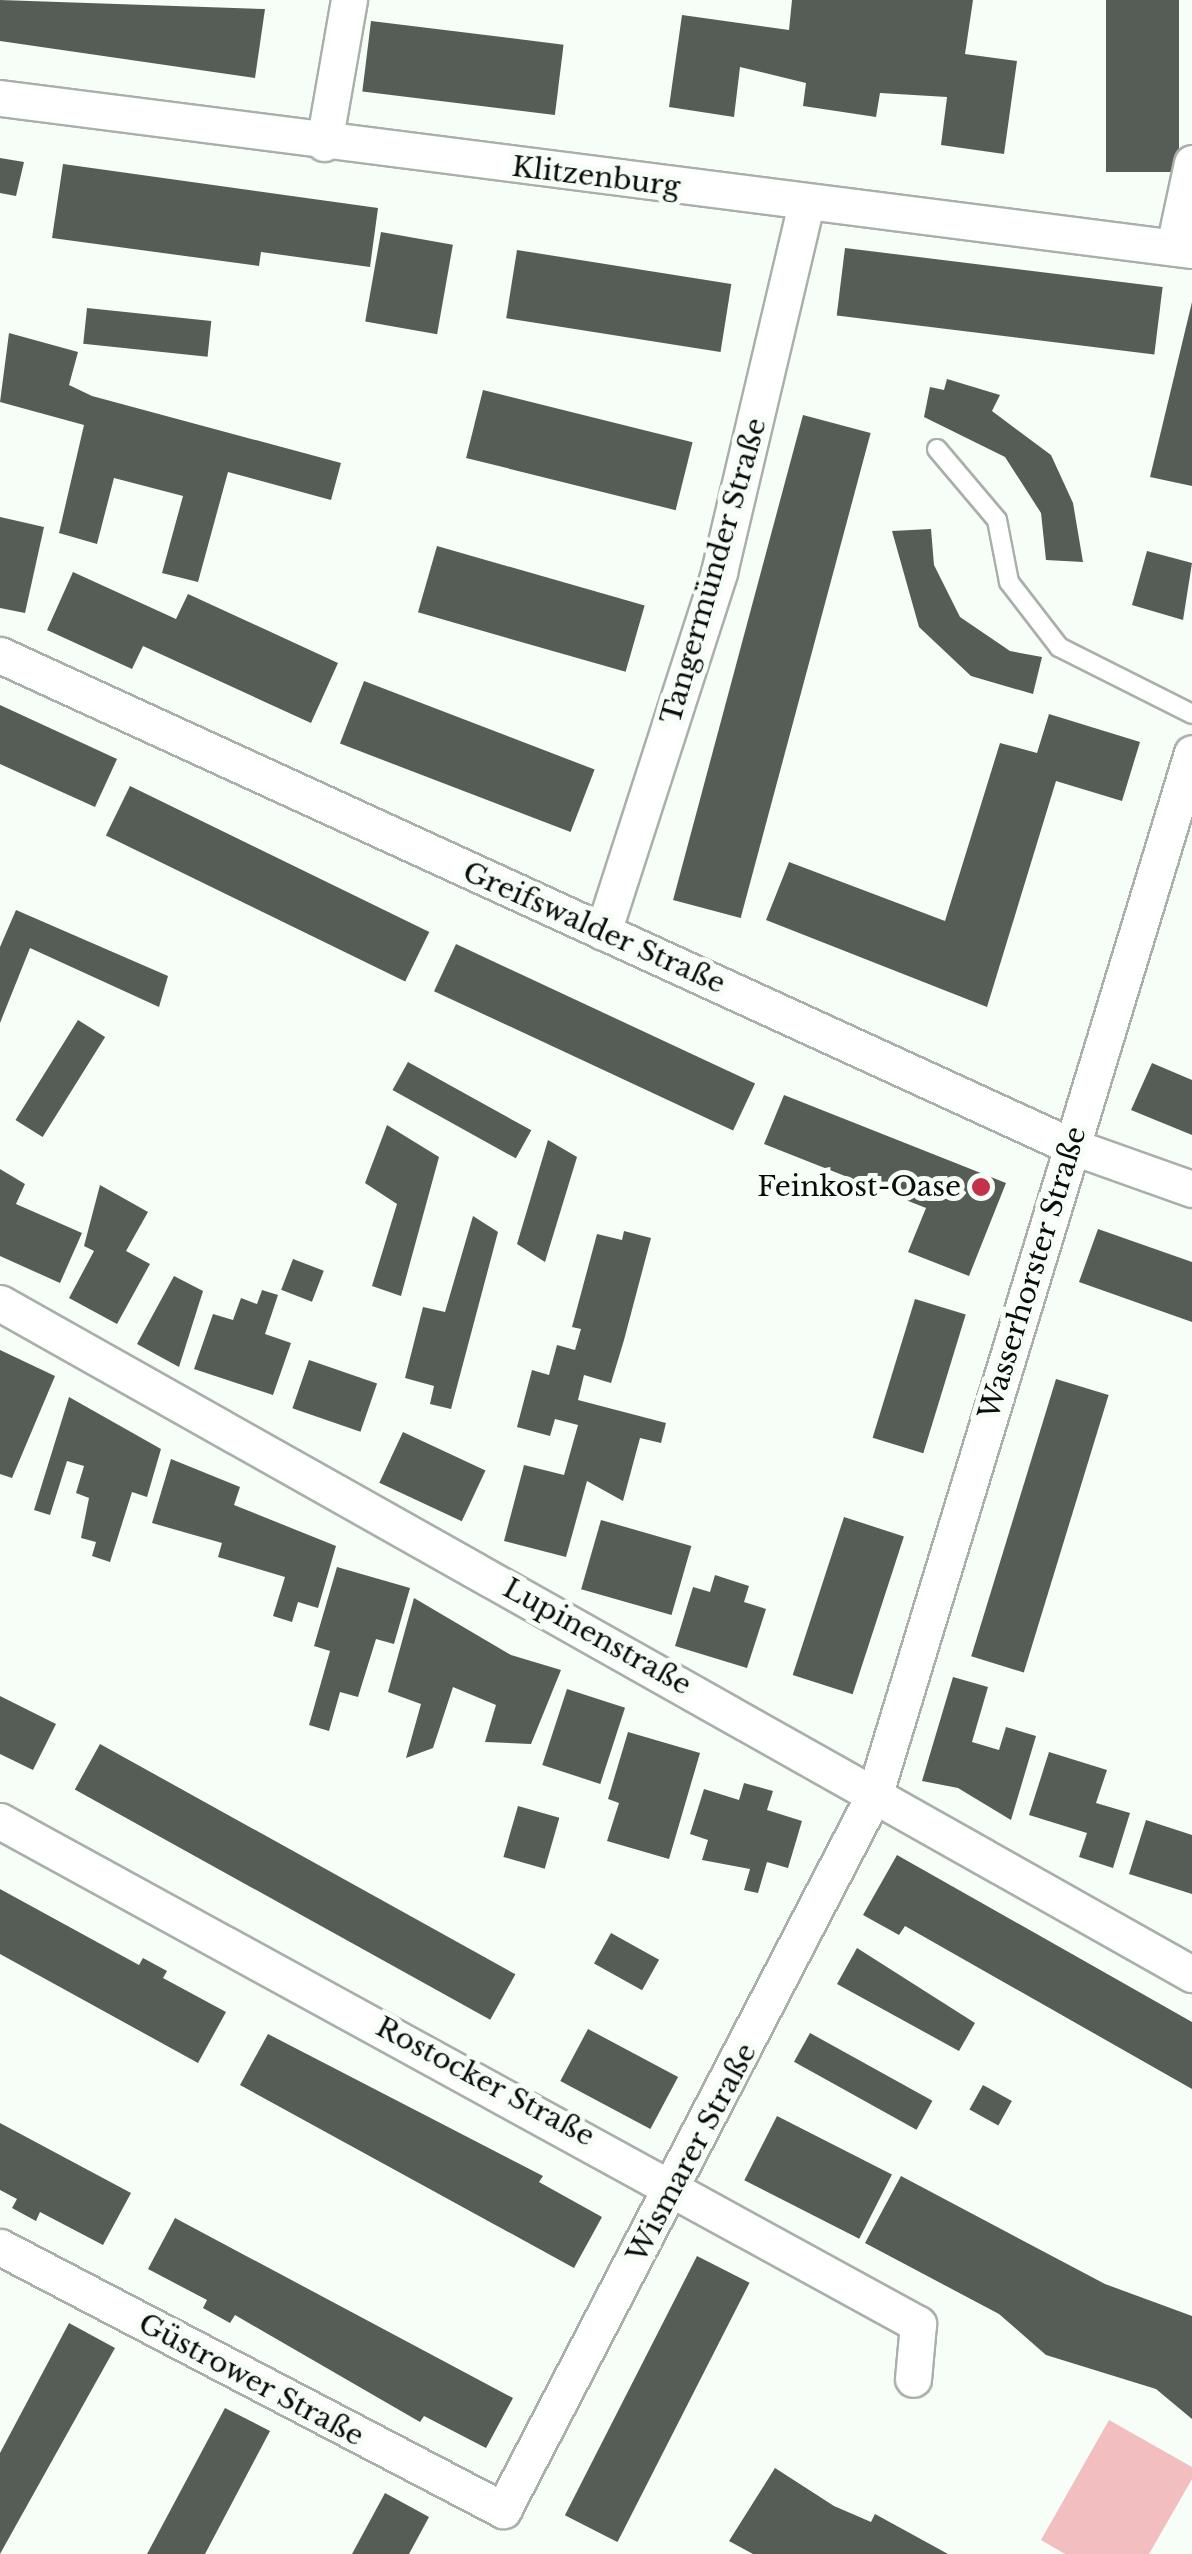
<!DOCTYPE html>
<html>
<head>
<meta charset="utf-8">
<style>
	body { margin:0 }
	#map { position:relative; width:1192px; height:2554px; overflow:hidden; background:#f6fef7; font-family:"Libre Baskerville",serif }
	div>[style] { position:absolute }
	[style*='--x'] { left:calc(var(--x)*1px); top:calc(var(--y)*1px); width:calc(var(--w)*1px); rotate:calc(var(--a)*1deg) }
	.green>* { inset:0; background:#f3bebf }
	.building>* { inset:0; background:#565d57; transform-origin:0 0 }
	.roads { filter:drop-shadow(2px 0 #a8b0a9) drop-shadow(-2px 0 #a8b0a9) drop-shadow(0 2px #a8b0a9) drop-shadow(0 -2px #a8b0a9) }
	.lane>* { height:18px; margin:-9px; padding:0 9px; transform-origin:9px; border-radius:9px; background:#fff }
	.street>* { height:35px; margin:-17.5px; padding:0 17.5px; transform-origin:17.5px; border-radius:17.5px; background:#fff }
	.dots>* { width:28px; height:28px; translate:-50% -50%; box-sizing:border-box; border:5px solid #f6fef7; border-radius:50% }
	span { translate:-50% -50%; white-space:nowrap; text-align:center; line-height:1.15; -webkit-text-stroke:10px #f6fef7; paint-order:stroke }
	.street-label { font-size:28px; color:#090c0a }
	.poi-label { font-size:28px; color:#090c0a }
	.right { translate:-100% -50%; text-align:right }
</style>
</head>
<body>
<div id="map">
	<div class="green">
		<i style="clip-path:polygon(1109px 2420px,1192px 2467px,1192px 2479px,1149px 2554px,1065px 2554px,1041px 2540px)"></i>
	</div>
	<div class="building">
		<i style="clip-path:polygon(0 0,265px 9px,255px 78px,0 41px)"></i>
		<i style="clip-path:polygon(792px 0,973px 0,965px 54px,1017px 61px,1004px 154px,941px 145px,947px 97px,880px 93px,876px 117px,803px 106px,806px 83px,740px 67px,734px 117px,669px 107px,682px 15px,789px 30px)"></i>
		<i style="left:1106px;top:0;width:73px;height:172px"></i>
		<i style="left:371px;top:21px;width:194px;height:71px;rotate:7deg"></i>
		<i style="clip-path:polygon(0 158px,24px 162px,16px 196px,0 193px)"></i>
		<i style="clip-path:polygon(63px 164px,378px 208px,370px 267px,261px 252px,259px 266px,52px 238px)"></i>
		<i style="left:381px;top:232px;width:73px;height:91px;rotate:10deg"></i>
		<i style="left:845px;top:248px;width:320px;height:68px;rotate:7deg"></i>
		<i style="left:517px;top:250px;width:217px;height:69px;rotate:9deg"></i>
		<i style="clip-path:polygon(1192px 302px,1192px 486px,1150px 477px)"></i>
		<i style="left:87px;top:308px;width:125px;height:36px;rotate:6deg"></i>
		<i style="clip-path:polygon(9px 333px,78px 352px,69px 385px,92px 396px,341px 463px,331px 500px,228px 472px,198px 582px,162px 573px,183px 496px,114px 478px,97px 544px,59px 533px,84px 425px,0 402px)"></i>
		<i style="clip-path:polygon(947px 379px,1000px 395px,992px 411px,1051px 455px,1073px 503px,1083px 562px,1046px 560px,1041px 513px,1005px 457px,924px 417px,930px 387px,944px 390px)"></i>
		<i style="left:483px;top:390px;width:216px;height:70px;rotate:14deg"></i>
		<i style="left:803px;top:415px;width:70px;height:502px;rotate:15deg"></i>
		<i style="clip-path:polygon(0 517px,44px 527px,25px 613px,0 608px)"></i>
		<i style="clip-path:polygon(931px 529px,934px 565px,960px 617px,1010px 651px,1042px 657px,1033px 694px,971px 676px,919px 627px,892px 531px)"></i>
		<i style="left:437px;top:546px;width:216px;height:69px;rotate:16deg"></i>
		<i style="clip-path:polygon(1147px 551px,1192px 563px,1183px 620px,1132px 605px)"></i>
		<i style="clip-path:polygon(73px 572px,176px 619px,188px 594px,338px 663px,311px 723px,143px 646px,132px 669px,47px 630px)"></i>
		<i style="left:364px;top:681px;width:247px;height:67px;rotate:21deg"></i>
		<i style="clip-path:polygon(0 705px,117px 759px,95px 807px,0 764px)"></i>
		<i style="clip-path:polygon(1049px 714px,1140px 742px,1122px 801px,1056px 781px,987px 1007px,766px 920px,789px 862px,945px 921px,1000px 743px,1037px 753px)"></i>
		<i style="left:130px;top:786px;width:333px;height:55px;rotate:26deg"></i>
		<i style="clip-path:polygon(16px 910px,168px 976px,159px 1007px,30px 948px,0 1023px,0 947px)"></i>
		<i style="left:456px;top:944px;width:330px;height:52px;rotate:25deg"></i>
		<i style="left:78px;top:1020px;width:32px;height:118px;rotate:32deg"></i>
		<i style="left:408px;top:1062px;width:141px;height:32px;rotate:29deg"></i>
		<i style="clip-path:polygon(1152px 1063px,1192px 1080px,1192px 1135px,1131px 1110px)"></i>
		<i style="clip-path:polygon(784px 1095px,1006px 1183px,969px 1276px,908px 1252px,926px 1208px,764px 1144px)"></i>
		<i style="clip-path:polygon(387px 1125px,439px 1157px,401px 1296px,372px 1286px,397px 1204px,365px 1183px)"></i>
		<i style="clip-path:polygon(548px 1140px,577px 1157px,545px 1262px,517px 1244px)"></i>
		<i style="clip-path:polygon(0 1169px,25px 1184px,16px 1204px,82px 1233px,60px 1283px,0 1256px)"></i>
		<i style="clip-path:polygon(100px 1185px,148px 1212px,126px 1251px,150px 1264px,117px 1324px,69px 1298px,94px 1251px,84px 1246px)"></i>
		<i style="clip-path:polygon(473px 1216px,498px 1232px,451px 1409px,430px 1404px,434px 1386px,405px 1378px,423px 1307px,445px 1312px)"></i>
		<i style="clip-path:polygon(1098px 1229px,1192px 1262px,1192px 1322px,1079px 1282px)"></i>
		<i style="clip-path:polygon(624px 1231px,651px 1238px,624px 1340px,611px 1383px,584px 1375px,578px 1400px,666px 1423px,661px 1443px,640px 1438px,623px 1501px,587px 1481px,566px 1557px,504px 1541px,524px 1465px,564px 1475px,578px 1425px,555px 1419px,550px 1436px,517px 1427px,532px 1370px,549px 1375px,557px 1345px,575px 1350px,581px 1329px,572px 1327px,597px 1234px,622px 1240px)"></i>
		<i style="left:293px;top:1259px;width:33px;height:33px;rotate:21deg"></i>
		<i style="clip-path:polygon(174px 1276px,203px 1291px,179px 1367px,137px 1344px)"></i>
		<i style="clip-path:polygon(262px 1290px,278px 1295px,265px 1334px,291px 1343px,273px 1395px,194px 1369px,213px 1314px,233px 1320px,241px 1298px,257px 1304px)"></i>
		<i style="left:915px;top:1299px;width:53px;height:145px;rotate:17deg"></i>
		<i style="clip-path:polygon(0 1350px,55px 1376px,12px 1478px,0 1474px)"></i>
		<i style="left:309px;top:1360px;width:72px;height:51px;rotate:19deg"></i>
		<i style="left:1056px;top:1379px;width:55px;height:290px;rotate:17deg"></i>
		<i style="clip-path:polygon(69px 1397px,161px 1449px,147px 1497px,132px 1492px,110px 1562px,92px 1556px,96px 1542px,81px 1538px,89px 1498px,76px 1493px,84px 1466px,67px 1461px,50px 1515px,34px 1510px)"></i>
		<i style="left:403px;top:1432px;width:91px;height:56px;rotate:25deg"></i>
		<i style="clip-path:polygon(171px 1459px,240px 1487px,234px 1505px,336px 1546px,318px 1608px,298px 1602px,292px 1622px,273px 1616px,285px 1577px,218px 1557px,222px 1543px,152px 1523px)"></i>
		<i style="left:844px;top:1517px;width:63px;height:166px;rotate:18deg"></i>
		<i style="left:601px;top:1520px;width:94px;height:72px;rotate:16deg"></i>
		<i style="clip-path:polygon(337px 1567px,410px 1588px,394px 1644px,376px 1639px,358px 1697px,340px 1692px,329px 1731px,309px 1725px,330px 1651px,314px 1646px)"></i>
		<i style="clip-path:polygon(715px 1575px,749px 1586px,744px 1602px,766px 1609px,747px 1668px,675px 1646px,693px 1587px,710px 1592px)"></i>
		<i style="clip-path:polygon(414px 1598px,511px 1655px,561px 1670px,531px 1744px,485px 1742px,496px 1705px,453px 1687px,433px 1748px,406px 1758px,421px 1704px,388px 1692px)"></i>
		<i style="clip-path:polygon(953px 1677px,988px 1687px,972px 1742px,999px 1750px,1006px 1727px,1036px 1736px,1011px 1820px,958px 1788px,922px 1781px)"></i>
		<i style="left:567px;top:1689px;width:61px;height:80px;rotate:18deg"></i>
		<i style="clip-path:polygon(0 1696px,56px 1724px,33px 1770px,0 1754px)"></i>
		<i style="clip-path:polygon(628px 1732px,700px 1753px,669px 1859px,607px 1841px,619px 1803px,608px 1799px)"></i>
		<i style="left:100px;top:1744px;width:475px;height:52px;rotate:29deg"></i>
		<i style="clip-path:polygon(1049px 1752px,1107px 1770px,1096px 1803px,1130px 1813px,1113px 1868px,1079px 1857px,1087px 1833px,1029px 1815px)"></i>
		<i style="clip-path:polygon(744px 1783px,773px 1791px,767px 1810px,802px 1821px,788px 1868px,767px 1862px,758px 1893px,744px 1890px,750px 1869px,702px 1860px,708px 1840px,690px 1834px,704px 1789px,739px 1800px)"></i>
		<i style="left:518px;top:1806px;width:43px;height:53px;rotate:16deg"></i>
		<i style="clip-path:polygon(1146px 1820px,1192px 1835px,1192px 1894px,1129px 1874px)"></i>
		<i style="clip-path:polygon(897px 1855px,1192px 2022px,1192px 2089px,905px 1926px,899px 1935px,863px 1915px)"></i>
		<i style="clip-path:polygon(0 1889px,139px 1965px,143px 1958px,167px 1971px,163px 1978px,226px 2012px,198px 2063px,0 1954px)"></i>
		<i style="left:611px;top:1933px;width:55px;height:35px;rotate:29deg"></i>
		<i style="clip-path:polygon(857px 1948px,975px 2023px,959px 2051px,837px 1984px)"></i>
		<i style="left:588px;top:2029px;width:102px;height:59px;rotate:28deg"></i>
		<i style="left:810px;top:2033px;width:140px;height:33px;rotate:29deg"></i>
		<i style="clip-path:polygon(268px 2034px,543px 2176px,539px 2182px,602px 2217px,574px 2268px,240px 2085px)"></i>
		<i style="left:983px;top:2085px;width:33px;height:28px;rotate:29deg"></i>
		<i style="left:777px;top:2116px;width:129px;height:72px;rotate:27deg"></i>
		<i style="clip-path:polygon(0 2123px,131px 2193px,103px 2245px,40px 2212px,36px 2221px,12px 2208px,17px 2199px,0 2190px)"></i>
		<i style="clip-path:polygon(901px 2176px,1105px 2284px,1192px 2316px,1192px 2419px,1156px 2389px,1046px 2355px,999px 2314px,865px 2243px)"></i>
		<i style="clip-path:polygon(175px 2218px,513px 2398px,486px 2448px,424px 2416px,420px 2422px,235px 2315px,230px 2323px,203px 2308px,207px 2300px,148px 2269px)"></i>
		<i style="left:697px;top:2256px;width:59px;height:291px;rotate:27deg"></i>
		<i style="clip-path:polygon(69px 2323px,115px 2348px,0 2554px,0 2453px)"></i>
		<i style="clip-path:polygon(225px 2408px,270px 2431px,205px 2554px,147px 2554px)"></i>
		<i style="clip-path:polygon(775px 2468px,834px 2506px,871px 2522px,875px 2514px,948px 2554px,753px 2554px,729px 2541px)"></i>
		<i style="clip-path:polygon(385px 2493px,429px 2517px,409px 2554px,352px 2554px)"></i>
	</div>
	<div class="roads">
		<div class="lane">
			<i style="--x:937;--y:449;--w:93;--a:49.8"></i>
			<i style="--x:997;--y:520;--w:63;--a:79"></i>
			<i style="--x:1009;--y:582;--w:82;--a:52.4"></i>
			<i style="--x:1059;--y:647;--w:149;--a:26.7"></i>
		</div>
		<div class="street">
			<i style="--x:0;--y:98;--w:1202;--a:7.27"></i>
			<i style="--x:324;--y:143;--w:145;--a:-80.1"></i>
			<i style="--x:1174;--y:247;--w:86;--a:-77.9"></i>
			<i style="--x:0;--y:655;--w:1178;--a:24.63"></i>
			<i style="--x:1071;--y:1146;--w:128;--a:19.6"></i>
			<i style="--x:603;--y:932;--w:378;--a:-72.1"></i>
			<i style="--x:719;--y:572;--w:378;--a:-76.7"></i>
			<i style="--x:0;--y:1303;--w:1368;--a:29.38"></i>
			<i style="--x:0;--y:1821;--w:1047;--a:28.72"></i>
			<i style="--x:918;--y:2324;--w:55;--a:95.2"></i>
			<i style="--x:0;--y:2247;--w:568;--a:27.6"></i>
			<i style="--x:503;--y:2510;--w:808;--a:-62.58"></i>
			<i style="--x:875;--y:1793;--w:1087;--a:-73.05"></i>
		</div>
	</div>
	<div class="dots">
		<i style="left:981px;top:1187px;background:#c3324b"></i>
	</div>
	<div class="street-label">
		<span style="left:596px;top:177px;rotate:7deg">Klitzenburg</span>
		<span style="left:714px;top:571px;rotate:-74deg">Tangermünder Straße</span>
		<span style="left:594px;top:928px;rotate:24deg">Greifswalder Straße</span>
		<span style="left:1033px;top:1273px;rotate:-73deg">Wasserhorster Straße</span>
		<span style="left:597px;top:1637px;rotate:29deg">Lupinenstraße</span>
		<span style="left:485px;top:2082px;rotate:28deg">Rostocker Straße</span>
		<span style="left:692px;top:2153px;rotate:-62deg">Wismarer Straße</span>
		<span style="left:251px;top:2380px;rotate:28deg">Güstrower Straße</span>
	</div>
	<div class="poi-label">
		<span class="right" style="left:961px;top:1187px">Feinkost-Oase</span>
	</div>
</div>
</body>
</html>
